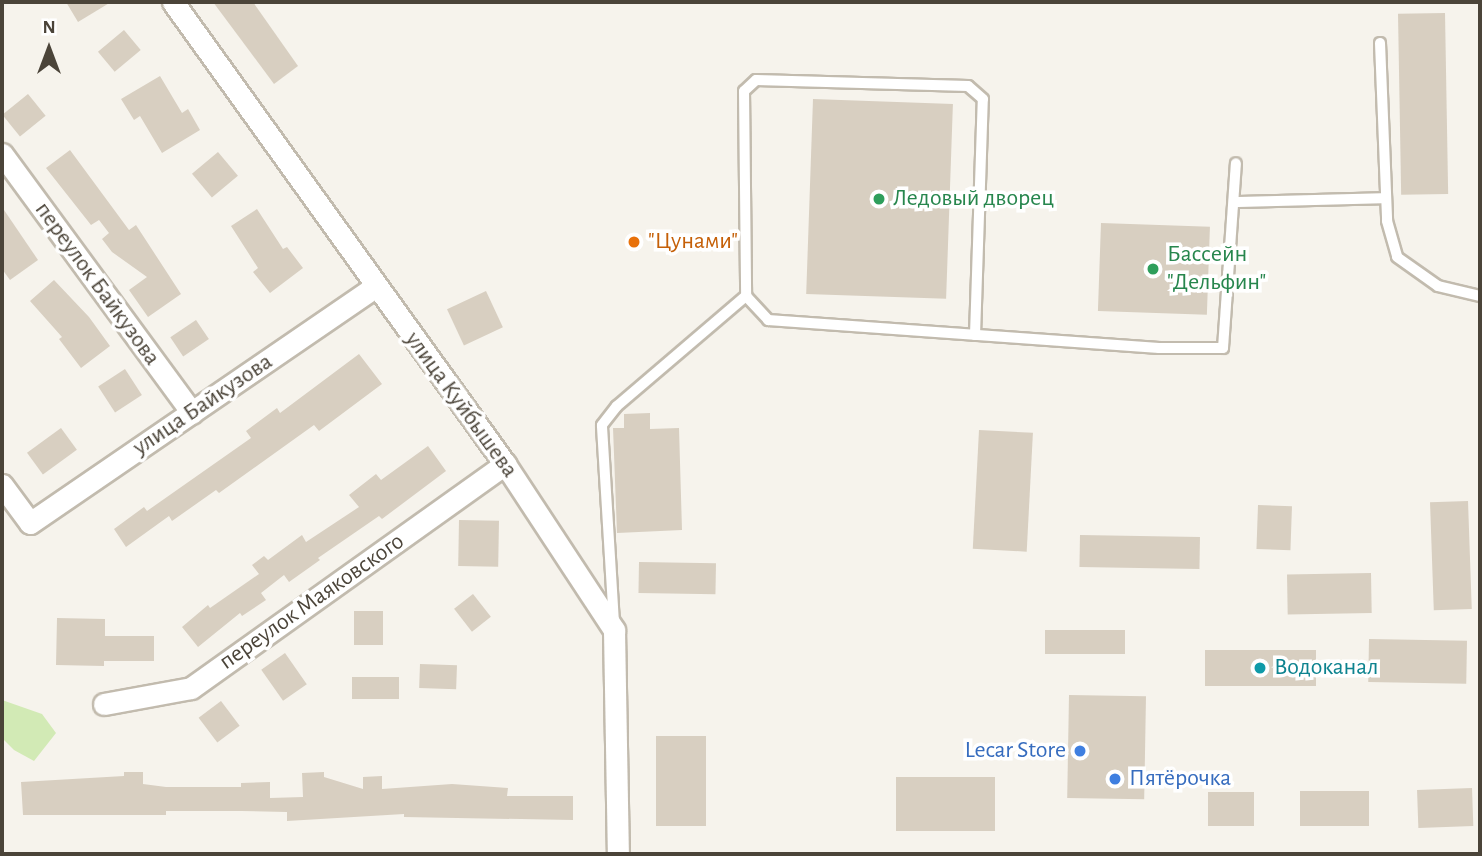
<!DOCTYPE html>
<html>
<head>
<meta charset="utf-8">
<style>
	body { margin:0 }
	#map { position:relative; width:1482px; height:856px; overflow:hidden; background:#f6f3ec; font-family:"Alegreya Sans",sans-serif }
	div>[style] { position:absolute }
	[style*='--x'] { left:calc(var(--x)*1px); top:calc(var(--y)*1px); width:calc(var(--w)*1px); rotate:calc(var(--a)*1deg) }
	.green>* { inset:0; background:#d2eab5 }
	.building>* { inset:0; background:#d8cfc1; transform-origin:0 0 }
	.roads { filter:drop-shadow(2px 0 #c2bbae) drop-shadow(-2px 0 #c2bbae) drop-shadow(0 2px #c2bbae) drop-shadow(0 -2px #c2bbae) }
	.service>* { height:10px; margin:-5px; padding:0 5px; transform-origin:5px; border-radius:5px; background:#fff }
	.minor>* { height:21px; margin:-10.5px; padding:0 10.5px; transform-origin:10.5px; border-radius:10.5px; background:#fff }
	.dots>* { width:19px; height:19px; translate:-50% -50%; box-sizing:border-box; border:4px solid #fff; border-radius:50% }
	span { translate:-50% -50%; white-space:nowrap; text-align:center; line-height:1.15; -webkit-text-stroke:7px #fff; paint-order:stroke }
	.leisure-label { font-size:24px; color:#27864d }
	.left { translate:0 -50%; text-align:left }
	.food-label { font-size:24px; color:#c56008 }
	.street-label { font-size:24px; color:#4b4439 }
	.culture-label { font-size:24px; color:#0d838f }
	.shop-label { font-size:24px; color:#366cbe }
	.right { translate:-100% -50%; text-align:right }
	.frame { position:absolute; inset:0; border:4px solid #4b4439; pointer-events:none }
	.north { position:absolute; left:14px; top:14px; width:70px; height:70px; -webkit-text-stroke:5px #fff; paint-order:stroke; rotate:0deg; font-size:19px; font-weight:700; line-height:28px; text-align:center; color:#4b4439 }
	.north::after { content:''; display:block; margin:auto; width:24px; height:32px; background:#4b4439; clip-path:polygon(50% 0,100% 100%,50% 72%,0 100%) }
</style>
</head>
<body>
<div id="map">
	<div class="green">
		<i style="clip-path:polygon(2px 700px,42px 714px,56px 733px,34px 761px,14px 750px,2px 738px)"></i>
	</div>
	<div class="building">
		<i style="clip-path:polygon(66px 2px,111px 2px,78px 22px)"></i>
		<i style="clip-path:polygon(213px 2px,253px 2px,298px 66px,274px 84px)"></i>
		<i style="left:1445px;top:13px;width:181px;height:47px;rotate:89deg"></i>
		<i style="left:124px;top:30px;width:26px;height:34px;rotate:50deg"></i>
		<i style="clip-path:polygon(160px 76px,182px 113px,188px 109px,200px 130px,162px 153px,140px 116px,134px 120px,121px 99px)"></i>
		<i style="left:28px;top:94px;width:28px;height:33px;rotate:51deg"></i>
		<i style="left:813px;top:99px;width:140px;height:195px;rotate:2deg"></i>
		<i style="clip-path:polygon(70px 150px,129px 230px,136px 225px,181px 294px,148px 317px,129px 290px,147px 277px,112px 252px,102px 239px,109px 233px,99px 220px,91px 225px,46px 168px)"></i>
		<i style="left:218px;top:152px;width:31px;height:34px;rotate:50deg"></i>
		<i style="clip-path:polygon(2px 207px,38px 260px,10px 280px,2px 269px)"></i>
		<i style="clip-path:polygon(257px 209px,283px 249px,287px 247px,303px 268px,270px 293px,253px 272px,258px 268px,231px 226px)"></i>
		<i style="left:1101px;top:223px;width:109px;height:88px;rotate:2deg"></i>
		<i style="clip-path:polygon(54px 280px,89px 317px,110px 346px,81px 368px,59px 339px,62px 337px,30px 301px)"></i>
		<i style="left:486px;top:291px;width:40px;height:43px;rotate:65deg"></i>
		<i style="left:196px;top:320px;width:23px;height:31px;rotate:56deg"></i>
		<i style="clip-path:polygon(359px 354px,382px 384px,319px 431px,314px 425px,219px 493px,216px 490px,172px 521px,169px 516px,126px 547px,114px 529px,144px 507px,147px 511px,251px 438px,246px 431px,277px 408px,280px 413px)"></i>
		<i style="left:125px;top:369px;width:31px;height:32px;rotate:57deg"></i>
		<i style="clip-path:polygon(650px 413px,650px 429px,679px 428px,682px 530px,617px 533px,613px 428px,624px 428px,624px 414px)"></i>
		<i style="left:61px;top:428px;width:27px;height:42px;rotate:54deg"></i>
		<i style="left:979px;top:430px;width:54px;height:119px;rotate:3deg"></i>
		<i style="clip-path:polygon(428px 446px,446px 471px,382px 519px,379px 516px,318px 558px,320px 560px,289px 582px,284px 575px,261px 593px,266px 600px,242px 616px,240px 613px,198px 647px,182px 627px,208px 605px,210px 608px,259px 574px,252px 565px,264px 556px,268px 560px,302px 535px,306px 542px,359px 507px,349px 495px,376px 474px,381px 480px)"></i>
		<i style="left:1468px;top:501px;width:108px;height:38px;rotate:88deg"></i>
		<i style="left:1258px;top:505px;width:34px;height:44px;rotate:2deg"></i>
		<i style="left:459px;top:520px;width:40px;height:46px;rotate:1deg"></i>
		<i style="left:1080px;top:535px;width:120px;height:32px;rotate:1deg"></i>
		<i style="left:639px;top:562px;width:77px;height:31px;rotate:1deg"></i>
		<i style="left:1371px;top:573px;width:40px;height:84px;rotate:89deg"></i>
		<i style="left:473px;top:594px;width:29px;height:24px;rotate:52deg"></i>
		<i style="left:354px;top:611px;width:29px;height:34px"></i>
		<i style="clip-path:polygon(57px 618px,105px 619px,105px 636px,154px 636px,154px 661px,104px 661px,104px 666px,56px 665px)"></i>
		<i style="left:1045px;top:630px;width:80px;height:24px"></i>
		<i style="left:1369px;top:639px;width:98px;height:43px;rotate:1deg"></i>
		<i style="left:1205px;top:650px;width:111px;height:36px"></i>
		<i style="left:285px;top:653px;width:38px;height:29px;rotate:55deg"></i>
		<i style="left:420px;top:664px;width:37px;height:24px;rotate:2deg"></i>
		<i style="left:352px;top:677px;width:47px;height:22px"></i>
		<i style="left:1069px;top:695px;width:77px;height:103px;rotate:1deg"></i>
		<i style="left:221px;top:701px;width:31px;height:28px;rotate:53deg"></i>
		<i style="left:656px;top:736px;width:50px;height:90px"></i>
		<i style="clip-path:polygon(124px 772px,143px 772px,143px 784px,166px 787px,241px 787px,241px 783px,270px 782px,270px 798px,303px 797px,302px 773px,324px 772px,324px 777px,363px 789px,363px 777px,382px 776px,382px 789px,452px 784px,508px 788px,507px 796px,573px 796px,573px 820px,404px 817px,404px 814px,287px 821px,287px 812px,241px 811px,166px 811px,166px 815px,23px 815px,21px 782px,124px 776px)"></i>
		<i style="left:896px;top:777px;width:99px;height:54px"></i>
		<i style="left:1472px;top:788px;width:38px;height:55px;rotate:88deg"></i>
		<i style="left:1300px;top:791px;width:69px;height:35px"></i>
		<i style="left:1208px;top:792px;width:46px;height:34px"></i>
	</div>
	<div class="roads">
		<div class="service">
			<i style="--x:1380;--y:43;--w:178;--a:87.7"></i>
			<i style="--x:1387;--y:221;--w:37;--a:74"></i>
			<i style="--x:1397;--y:257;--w:50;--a:35.3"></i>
			<i style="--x:1438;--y:286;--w:43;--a:13.4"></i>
			<i style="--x:1234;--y:202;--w:152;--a:-1.5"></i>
			<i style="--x:975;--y:335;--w:236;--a:-88.1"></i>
			<i style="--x:983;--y:99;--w:20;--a:-139"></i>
			<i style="--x:968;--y:86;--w:212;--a:-178.4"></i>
			<i style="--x:756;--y:80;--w:16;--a:137"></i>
			<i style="--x:744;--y:91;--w:205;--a:89.4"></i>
			<i style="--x:746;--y:296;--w:33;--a:47"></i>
			<i style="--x:768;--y:320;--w:392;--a:4.1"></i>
			<i style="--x:1159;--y:348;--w:64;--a:0"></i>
			<i style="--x:1223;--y:348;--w:185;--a:-86"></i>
			<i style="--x:614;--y:623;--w:198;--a:-93.5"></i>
			<i style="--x:602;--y:425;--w:24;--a:-52"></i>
			<i style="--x:617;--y:406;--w:170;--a:-40.5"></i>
		</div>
		<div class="minor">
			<i style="--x:173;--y:2;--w:569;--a:54.3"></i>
			<i style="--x:505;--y:464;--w:199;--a:56.7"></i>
			<i style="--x:614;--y:630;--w:224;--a:89"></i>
			<i style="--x:2;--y:154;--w:321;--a:53.7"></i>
			<i style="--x:2;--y:485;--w:47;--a:53.6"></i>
			<i style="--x:30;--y:523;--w:419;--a:-34.4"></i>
			<i style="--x:104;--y:704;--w:88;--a:-10.4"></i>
			<i style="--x:191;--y:688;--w:386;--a:-35.5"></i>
		</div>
	</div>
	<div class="dots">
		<i style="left:879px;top:199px;background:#2e9e5b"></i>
		<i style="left:634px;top:242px;background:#e8710a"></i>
		<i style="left:1153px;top:269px;background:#2e9e5b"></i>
		<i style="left:1260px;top:668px;background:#0f9aa8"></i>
		<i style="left:1080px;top:751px;background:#3f7fe0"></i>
		<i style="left:1115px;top:779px;background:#3f7fe0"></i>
	</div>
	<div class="leisure-label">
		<span class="left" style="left:893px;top:199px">Ледовый дворец</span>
		<span class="left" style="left:1167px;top:269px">Бассейн<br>"Дельфин"</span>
	</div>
	<div class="food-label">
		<span class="left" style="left:648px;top:242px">"Цунами"</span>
	</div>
	<div class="street-label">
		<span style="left:97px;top:284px;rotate:54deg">переулок Байкузова</span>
		<span style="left:203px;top:405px;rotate:-34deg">улица Байкузова</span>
		<span style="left:461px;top:405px;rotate:54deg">улица Куйбышева</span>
		<span style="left:312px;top:602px;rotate:-35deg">переулок Маяковского</span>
	</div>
	<div class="culture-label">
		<span class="left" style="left:1274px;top:668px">Водоканал</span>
	</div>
	<div class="shop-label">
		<span class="right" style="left:1066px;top:751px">Lecar Store</span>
		<span class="left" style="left:1129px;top:779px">Пятёрочка</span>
	</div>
	<div class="frame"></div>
	<div class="north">N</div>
</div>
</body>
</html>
